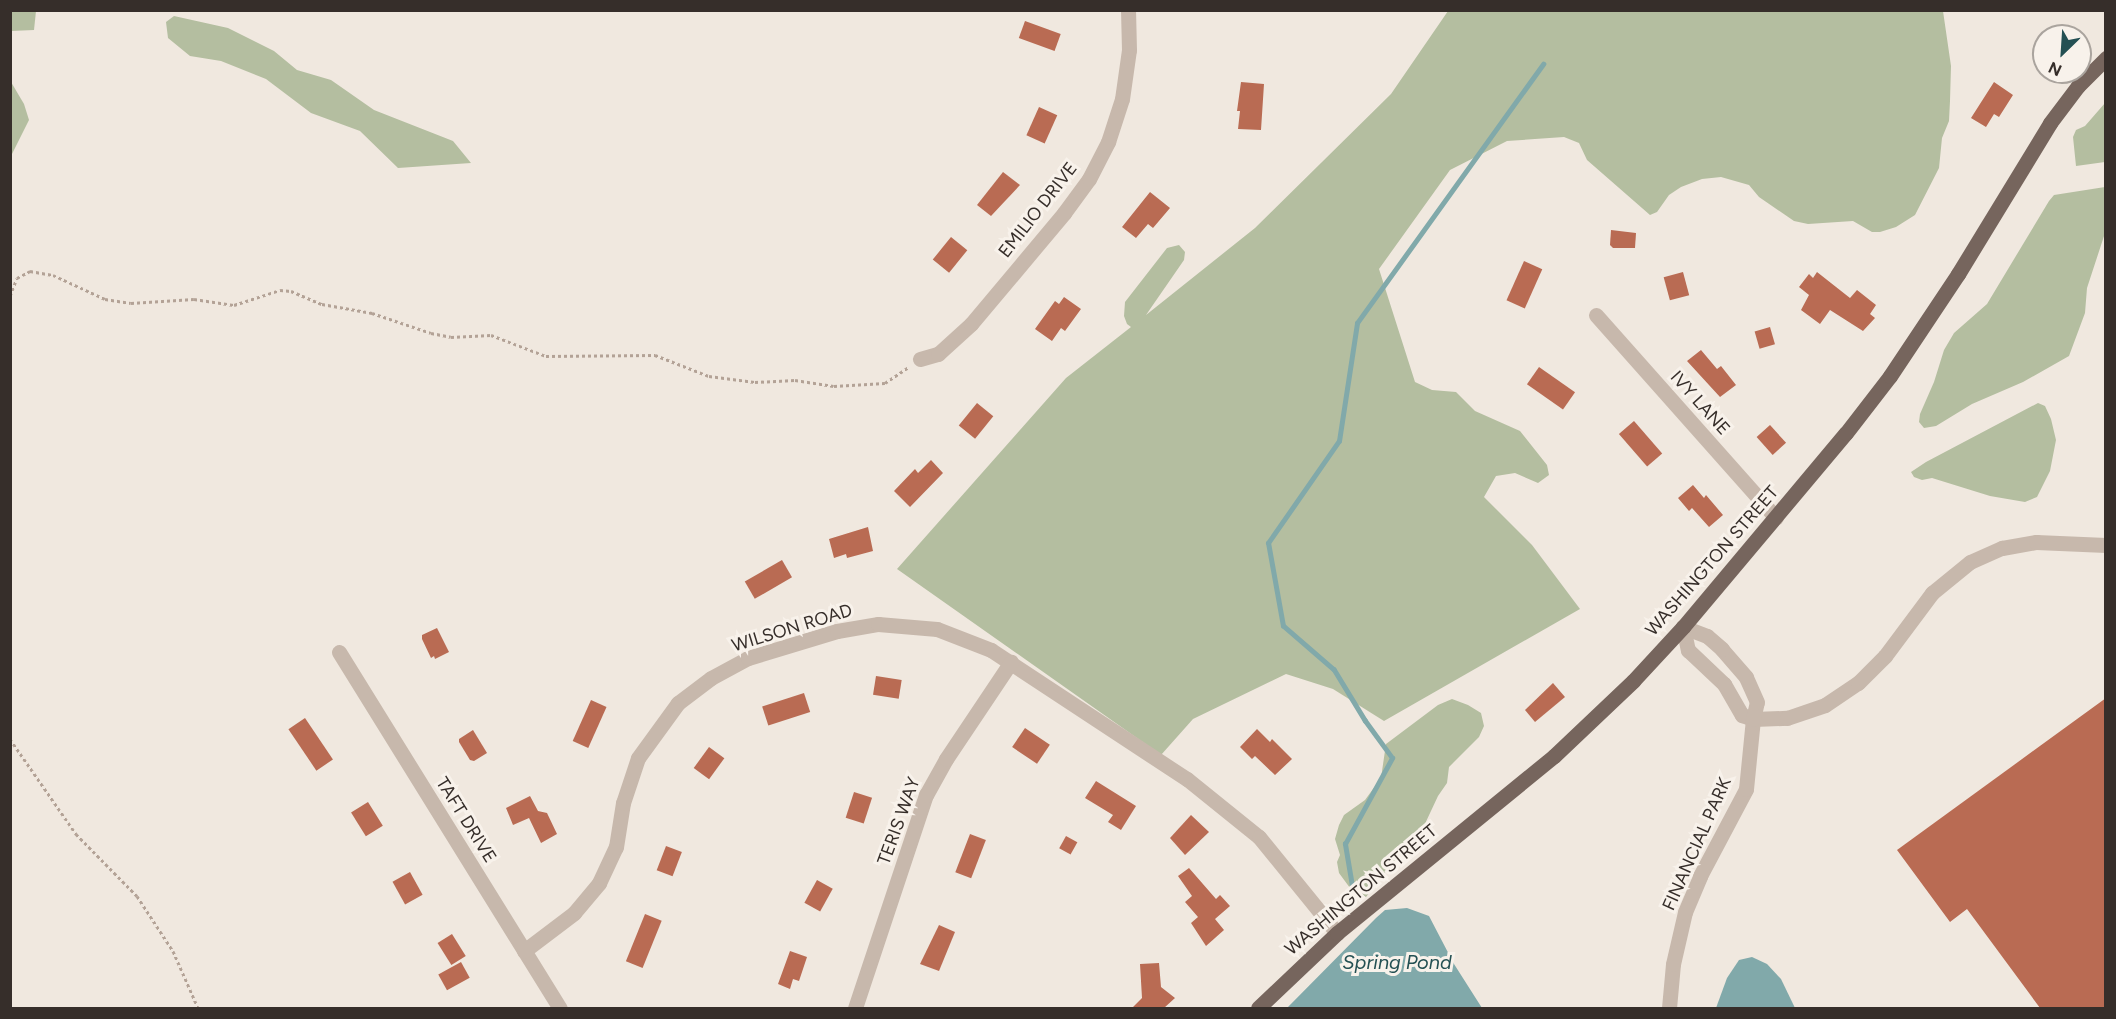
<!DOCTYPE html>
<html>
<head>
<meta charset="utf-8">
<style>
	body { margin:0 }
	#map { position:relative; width:2116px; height:1019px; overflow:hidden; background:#f0e8df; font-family:Figtree,sans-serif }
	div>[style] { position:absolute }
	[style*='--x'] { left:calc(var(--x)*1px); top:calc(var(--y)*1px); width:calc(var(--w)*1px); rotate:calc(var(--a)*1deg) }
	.green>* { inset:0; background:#b4bea0 }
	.water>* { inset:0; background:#81a9aa }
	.stream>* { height:4.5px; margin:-2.25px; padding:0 2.25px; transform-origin:2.25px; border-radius:2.25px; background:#81a9aa }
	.building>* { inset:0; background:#b96b53; transform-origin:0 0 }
	.path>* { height:3px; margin-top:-1.5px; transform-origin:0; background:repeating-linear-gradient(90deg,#b3a296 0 3px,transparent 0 6px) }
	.minor>* { height:15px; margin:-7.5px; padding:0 7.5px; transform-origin:7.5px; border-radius:7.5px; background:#c7b8ac }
	.major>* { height:15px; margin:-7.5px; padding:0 7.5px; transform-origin:7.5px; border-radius:7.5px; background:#76655d }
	span { translate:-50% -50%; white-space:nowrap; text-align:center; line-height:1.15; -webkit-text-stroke:6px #f8f2eb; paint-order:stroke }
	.street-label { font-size:18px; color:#362e2a }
	.water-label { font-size:20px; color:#245053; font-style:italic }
	.frame { position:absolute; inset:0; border:12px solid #362e2a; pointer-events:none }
	.north { position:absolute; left:2032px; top:24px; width:60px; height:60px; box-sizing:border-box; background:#f8f2eb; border:2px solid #aaa49e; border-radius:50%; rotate:205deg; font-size:16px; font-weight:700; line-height:24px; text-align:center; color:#362e2a }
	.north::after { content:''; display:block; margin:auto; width:21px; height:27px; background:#245053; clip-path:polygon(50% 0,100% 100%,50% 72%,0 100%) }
</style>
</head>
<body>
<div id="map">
	<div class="green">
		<i style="clip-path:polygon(11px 10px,36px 11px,34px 30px,11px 31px)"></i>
		<i style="clip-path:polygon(1448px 11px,1943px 11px,1951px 66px,1950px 101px,1949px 121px,1942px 138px,1939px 168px,1915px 215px,1896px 227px,1880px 232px,1872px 232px,1853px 221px,1808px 224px,1794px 221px,1759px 197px,1749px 185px,1721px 177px,1702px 179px,1681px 187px,1669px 195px,1657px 212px,1650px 215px,1587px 160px,1579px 143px,1564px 137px,1507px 141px,1450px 170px,1379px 269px,1415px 382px,1432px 390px,1456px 392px,1475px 411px,1520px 431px,1547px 465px,1549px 475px,1538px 483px,1515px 473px,1496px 476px,1484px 497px,1532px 545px,1580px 609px,1384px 721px,1333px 689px,1286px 674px,1193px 719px,1161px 755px,897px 569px,1066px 378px,1131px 327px,1127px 324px,1124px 316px,1125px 302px,1167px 248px,1179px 245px,1185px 252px,1184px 260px,1146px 315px,1255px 228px,1391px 94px)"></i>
		<i style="clip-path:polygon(174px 16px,228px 28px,274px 51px,297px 70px,331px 80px,374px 110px,453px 141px,471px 163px,398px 168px,360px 131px,311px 113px,266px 79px,221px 61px,190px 56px,168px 38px,166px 22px)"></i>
		<i style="clip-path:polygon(11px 82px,24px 104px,29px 120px,11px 156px)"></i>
		<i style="clip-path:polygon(2105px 103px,2105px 162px,2076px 166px,2073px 137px,2076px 130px,2085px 126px)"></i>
		<i style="clip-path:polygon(2105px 187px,2105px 233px,2087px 288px,2085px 313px,2069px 356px,2023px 382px,1972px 404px,1936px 426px,1924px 428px,1919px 422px,1920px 414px,1934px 382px,1944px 350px,1954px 333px,1987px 304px,2049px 201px,2054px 195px)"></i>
		<i style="clip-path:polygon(2038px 403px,2045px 406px,2051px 419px,2056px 440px,2050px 471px,2037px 497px,2025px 502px,1990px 496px,1932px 478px,1922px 480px,1914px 477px,1911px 472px,1926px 462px)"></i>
		<i style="clip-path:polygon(1452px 699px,1468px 705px,1481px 713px,1484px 726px,1479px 737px,1449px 767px,1447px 783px,1438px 796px,1416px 843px,1390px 866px,1366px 897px,1350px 888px,1339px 873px,1337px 862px,1340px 855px,1335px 839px,1339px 825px,1344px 815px,1365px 800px,1381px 778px,1386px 744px,1438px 705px)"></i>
	</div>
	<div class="water">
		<i style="clip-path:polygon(1407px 908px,1429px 916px,1454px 964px,1482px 1008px,1287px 1008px,1376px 918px,1385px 910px)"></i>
		<i style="clip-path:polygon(1752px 957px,1767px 964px,1781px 979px,1795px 1008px,1716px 1008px,1727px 978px,1739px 960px)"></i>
	</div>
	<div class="stream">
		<i style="--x:1354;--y:898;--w:55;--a:-99.5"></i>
		<i style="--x:1345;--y:844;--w:98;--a:-61.3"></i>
		<i style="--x:1392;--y:758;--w:46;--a:-126.1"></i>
		<i style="--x:1365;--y:721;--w:60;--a:-121.3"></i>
		<i style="--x:1334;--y:670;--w:67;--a:-139.2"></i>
		<i style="--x:1283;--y:626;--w:84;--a:-100.2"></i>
		<i style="--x:1268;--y:543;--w:124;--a:-55.2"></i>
		<i style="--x:1339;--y:441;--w:119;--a:-81.3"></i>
		<i style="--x:1357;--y:323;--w:319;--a:-54.3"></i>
	</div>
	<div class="building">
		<i style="left:1025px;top:21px;width:38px;height:18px;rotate:20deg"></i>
		<i style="clip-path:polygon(1241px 82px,1264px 84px,1261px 130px,1238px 129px,1240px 111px,1237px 111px)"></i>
		<i style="clip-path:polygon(1994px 82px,2013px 95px,1999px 117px,1994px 114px,1986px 127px,1971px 118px)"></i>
		<i style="left:1039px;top:107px;width:20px;height:31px;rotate:24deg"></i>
		<i style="clip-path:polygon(1003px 172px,1020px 185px,991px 216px,977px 205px)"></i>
		<i style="clip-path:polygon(1150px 192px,1170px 208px,1153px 228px,1148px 224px,1136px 238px,1122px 227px)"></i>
		<i style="clip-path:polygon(1611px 230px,1636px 233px,1635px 248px,1613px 248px,1610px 245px)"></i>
		<i style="left:951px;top:237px;width:21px;height:29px;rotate:39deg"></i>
		<i style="left:1524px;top:261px;width:20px;height:43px;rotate:24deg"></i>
		<i style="left:1683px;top:272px;width:24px;height:20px;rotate:75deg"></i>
		<i style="clip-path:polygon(1817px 272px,1850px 298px,1857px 290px,1876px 305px,1870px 314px,1875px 318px,1863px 331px,1830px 310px,1820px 324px,1801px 310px,1809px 295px,1799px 287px,1809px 274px,1813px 278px)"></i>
		<i style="clip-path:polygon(1064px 297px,1081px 309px,1065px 331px,1061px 328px,1052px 341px,1035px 329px,1055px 301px,1059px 304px)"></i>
		<i style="left:1770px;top:327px;width:18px;height:16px;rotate:74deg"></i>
		<i style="clip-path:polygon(1701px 350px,1717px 369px,1721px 366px,1736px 385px,1720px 397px,1687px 361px)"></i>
		<i style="left:1539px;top:367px;width:44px;height:21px;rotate:35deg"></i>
		<i style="left:977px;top:403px;width:21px;height:29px;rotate:39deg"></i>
		<i style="left:1634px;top:421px;width:43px;height:20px;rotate:49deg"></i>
		<i style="left:1770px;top:425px;width:24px;height:18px;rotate:48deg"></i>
		<i style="clip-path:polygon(931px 460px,943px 473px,910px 507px,894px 491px,915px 469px,918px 473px)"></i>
		<i style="clip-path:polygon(1693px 485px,1704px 498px,1706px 495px,1723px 515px,1709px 527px,1692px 508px,1689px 511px,1678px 498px)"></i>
		<i style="clip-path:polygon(868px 527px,873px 551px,847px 558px,846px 554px,834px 558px,829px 539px)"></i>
		<i style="left:782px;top:560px;width:20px;height:43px;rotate:60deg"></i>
		<i style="clip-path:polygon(437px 628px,449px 652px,435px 659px,434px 656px,431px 658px,422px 639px,422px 635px)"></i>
		<i style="left:876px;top:676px;width:26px;height:19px;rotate:9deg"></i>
		<i style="clip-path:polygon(1553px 683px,1565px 697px,1535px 722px,1525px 710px)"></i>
		<i style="left:804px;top:693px;width:20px;height:44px;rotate:72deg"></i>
		<i style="clip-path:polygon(2106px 698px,2106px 1008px,2040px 1008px,1967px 909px,1950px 922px,1897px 850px)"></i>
		<i style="left:591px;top:700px;width:17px;height:45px;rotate:24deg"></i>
		<i style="left:305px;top:718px;width:50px;height:20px;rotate:56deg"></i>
		<i style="left:1025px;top:728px;width:30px;height:23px;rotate:34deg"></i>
		<i style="clip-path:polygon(1257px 729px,1270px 742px,1272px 739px,1292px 759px,1275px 775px,1255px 756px,1252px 759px,1240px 747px)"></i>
		<i style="clip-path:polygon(473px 730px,487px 753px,474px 761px,470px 760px,459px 742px,459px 739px)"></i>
		<i style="left:709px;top:747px;width:19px;height:26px;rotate:36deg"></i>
		<i style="clip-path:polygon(1096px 781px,1136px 806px,1121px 830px,1108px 822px,1113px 815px,1085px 798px)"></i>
		<i style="left:854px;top:792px;width:19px;height:27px;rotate:18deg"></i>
		<i style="clip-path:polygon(530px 796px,538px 811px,547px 813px,557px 834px,541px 843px,529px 818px,513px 825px,506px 808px)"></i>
		<i style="left:368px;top:802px;width:28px;height:20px;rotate:58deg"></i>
		<i style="clip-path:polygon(1191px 815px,1209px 832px,1185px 855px,1170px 838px)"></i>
		<i style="left:970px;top:834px;width:17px;height:41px;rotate:21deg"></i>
		<i style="left:1066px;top:836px;width:13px;height:14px;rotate:29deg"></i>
		<i style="left:666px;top:846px;width:17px;height:26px;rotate:21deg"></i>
		<i style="clip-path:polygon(1189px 868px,1216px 899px,1220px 895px,1230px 906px,1215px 919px,1224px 930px,1206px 946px,1191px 923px,1198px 917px,1185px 902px,1192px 896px,1178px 876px)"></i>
		<i style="left:410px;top:872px;width:26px;height:20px;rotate:61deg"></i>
		<i style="left:817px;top:880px;width:18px;height:26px;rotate:29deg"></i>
		<i style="left:645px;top:914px;width:18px;height:51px;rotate:22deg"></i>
		<i style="clip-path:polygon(939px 925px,955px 932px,939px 971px,920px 964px)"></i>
		<i style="left:452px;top:934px;width:26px;height:17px;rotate:58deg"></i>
		<i style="clip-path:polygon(790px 951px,807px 957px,799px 981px,793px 979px,790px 989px,778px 984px)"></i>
		<i style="left:461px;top:962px;width:18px;height:26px;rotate:61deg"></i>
		<i style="clip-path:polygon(1159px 963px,1161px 987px,1175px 998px,1164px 1008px,1132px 1008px,1142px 998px,1140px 964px)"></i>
	</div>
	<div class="path">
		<i style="--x:10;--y:296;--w:19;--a:-69"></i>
		<i style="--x:17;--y:278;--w:15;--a:-28"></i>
		<i style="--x:30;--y:271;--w:23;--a:10"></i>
		<i style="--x:53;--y:275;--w:57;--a:24.8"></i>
		<i style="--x:105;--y:299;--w:26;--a:9"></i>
		<i style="--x:131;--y:303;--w:63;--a:-3.6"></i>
		<i style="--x:194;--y:299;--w:40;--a:8.5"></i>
		<i style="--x:234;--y:305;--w:48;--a:-18.1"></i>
		<i style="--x:280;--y:290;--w:11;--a:5"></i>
		<i style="--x:291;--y:291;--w:34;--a:23"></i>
		<i style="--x:322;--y:304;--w:51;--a:10.2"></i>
		<i style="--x:372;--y:313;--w:62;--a:18.7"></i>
		<i style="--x:431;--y:333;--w:20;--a:11"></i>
		<i style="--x:451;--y:337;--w:40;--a:-2.9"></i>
		<i style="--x:491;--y:335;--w:59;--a:20.9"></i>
		<i style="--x:546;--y:356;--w:109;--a:-0.5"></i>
		<i style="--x:655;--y:355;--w:58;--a:21.3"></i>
		<i style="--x:709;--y:376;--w:46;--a:7.4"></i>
		<i style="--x:755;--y:382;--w:40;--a:-2.9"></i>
		<i style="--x:795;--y:380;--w:39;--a:9"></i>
		<i style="--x:834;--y:386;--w:51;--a:-3.4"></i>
		<i style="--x:885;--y:383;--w:29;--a:-34"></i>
		<i style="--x:10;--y:739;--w:116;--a:55.2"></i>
		<i style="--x:76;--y:834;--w:87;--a:45.5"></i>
		<i style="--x:137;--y:896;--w:66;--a:56.8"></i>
		<i style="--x:173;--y:951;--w:62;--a:66.3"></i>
	</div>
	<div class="minor">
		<i style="--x:1596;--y:315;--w:271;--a:48.4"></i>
		<i style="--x:920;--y:359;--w:19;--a:-16"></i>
		<i style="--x:938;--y:354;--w:45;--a:-42.3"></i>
		<i style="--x:971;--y:324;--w:145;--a:-50"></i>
		<i style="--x:1064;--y:213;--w:42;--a:-53.7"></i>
		<i style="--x:1089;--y:179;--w:42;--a:-62.8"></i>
		<i style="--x:1108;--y:142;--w:45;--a:-72"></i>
		<i style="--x:1122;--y:99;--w:49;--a:-81.9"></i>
		<i style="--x:1129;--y:50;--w:40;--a:-91.4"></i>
		<i style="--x:1683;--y:627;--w:24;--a:78"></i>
		<i style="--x:1688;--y:650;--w:50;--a:43.4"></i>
		<i style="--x:1724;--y:684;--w:36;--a:60"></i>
		<i style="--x:1742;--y:715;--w:12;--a:20"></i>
		<i style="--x:1753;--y:719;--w:34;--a:-2"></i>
		<i style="--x:1787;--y:718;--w:40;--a:-18.9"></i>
		<i style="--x:1825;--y:705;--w:40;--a:-34"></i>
		<i style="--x:1858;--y:683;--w:38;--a:-45"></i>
		<i style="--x:1885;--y:656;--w:79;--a:-53.3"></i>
		<i style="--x:1932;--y:593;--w:49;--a:-39.2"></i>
		<i style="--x:1970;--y:562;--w:35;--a:-24"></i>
		<i style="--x:2002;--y:548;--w:35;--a:-10"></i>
		<i style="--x:2036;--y:542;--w:70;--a:2.5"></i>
		<i style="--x:339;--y:652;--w:419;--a:58.2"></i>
		<i style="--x:524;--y:951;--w:63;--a:-37.2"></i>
		<i style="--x:574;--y:913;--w:39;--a:-50"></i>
		<i style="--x:599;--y:883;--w:40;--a:-65"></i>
		<i style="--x:616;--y:847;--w:45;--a:-81"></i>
		<i style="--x:623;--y:803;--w:47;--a:-71.6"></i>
		<i style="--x:638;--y:758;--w:68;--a:-54"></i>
		<i style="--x:678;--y:703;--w:41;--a:-37.1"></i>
		<i style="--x:711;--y:678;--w:42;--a:-28.4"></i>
		<i style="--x:748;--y:658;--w:93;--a:-16.9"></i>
		<i style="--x:837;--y:631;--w:42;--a:-9.7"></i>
		<i style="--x:878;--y:624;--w:59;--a:4.8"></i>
		<i style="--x:937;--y:629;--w:58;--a:21.3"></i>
		<i style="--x:991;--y:650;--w:235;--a:33.4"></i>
		<i style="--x:1187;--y:779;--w:92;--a:38.9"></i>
		<i style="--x:1259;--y:837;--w:124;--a:50.9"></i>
		<i style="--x:855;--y:1008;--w:225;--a:-71.6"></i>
		<i style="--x:926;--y:795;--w:41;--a:-60.9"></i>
		<i style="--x:946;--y:759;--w:117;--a:-56.2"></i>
		<i style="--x:1669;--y:1008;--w:44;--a:-84.8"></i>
		<i style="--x:1673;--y:964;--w:53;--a:-77"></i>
		<i style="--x:1685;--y:912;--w:39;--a:-67"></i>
		<i style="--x:1700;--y:876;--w:98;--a:-62.1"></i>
		<i style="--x:1746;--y:789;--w:70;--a:-84.3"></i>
		<i style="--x:1753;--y:719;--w:17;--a:-77"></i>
		<i style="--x:1757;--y:702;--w:27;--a:-114"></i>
		<i style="--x:1746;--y:677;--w:37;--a:-131"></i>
		<i style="--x:1722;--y:649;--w:20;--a:-139"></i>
		<i style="--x:1707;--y:636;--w:26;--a:-159"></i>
	</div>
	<div class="major">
		<i style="--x:1258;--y:1008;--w:109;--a:-43.5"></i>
		<i style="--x:1337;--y:933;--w:280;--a:-39.2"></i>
		<i style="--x:1554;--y:756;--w:109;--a:-43.5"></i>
		<i style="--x:1633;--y:681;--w:74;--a:-47.2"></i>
		<i style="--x:1683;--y:627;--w:253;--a:-50"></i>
		<i style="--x:1846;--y:433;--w:72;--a:-52.3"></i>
		<i style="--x:1890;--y:376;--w:123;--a:-56.3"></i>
		<i style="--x:1958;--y:274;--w:177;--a:-58.6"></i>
		<i style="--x:2050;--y:123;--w:46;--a:-52.9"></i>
		<i style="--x:2078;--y:86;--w:40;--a:-45"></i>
	</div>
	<div class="street-label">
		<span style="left:1038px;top:210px;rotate:-52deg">EMILIO DRIVE</span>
		<span style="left:1700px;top:403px;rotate:48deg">IVY LANE</span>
		<span style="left:1712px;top:561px;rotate:-49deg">WASHINGTON STREET</span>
		<span style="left:792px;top:628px;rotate:-17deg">WILSON ROAD</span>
		<span style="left:466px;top:820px;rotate:58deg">TAFT DRIVE</span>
		<span style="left:899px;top:821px;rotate:-70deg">TERIS WAY</span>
		<span style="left:1697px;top:844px;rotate:-66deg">FINANCIAL PARK</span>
		<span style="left:1361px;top:890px;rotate:-40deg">WASHINGTON STREET</span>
	</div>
	<div class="water-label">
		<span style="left:1397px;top:962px">Spring Pond</span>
	</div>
	<div class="frame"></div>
	<div class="north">N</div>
</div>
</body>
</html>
